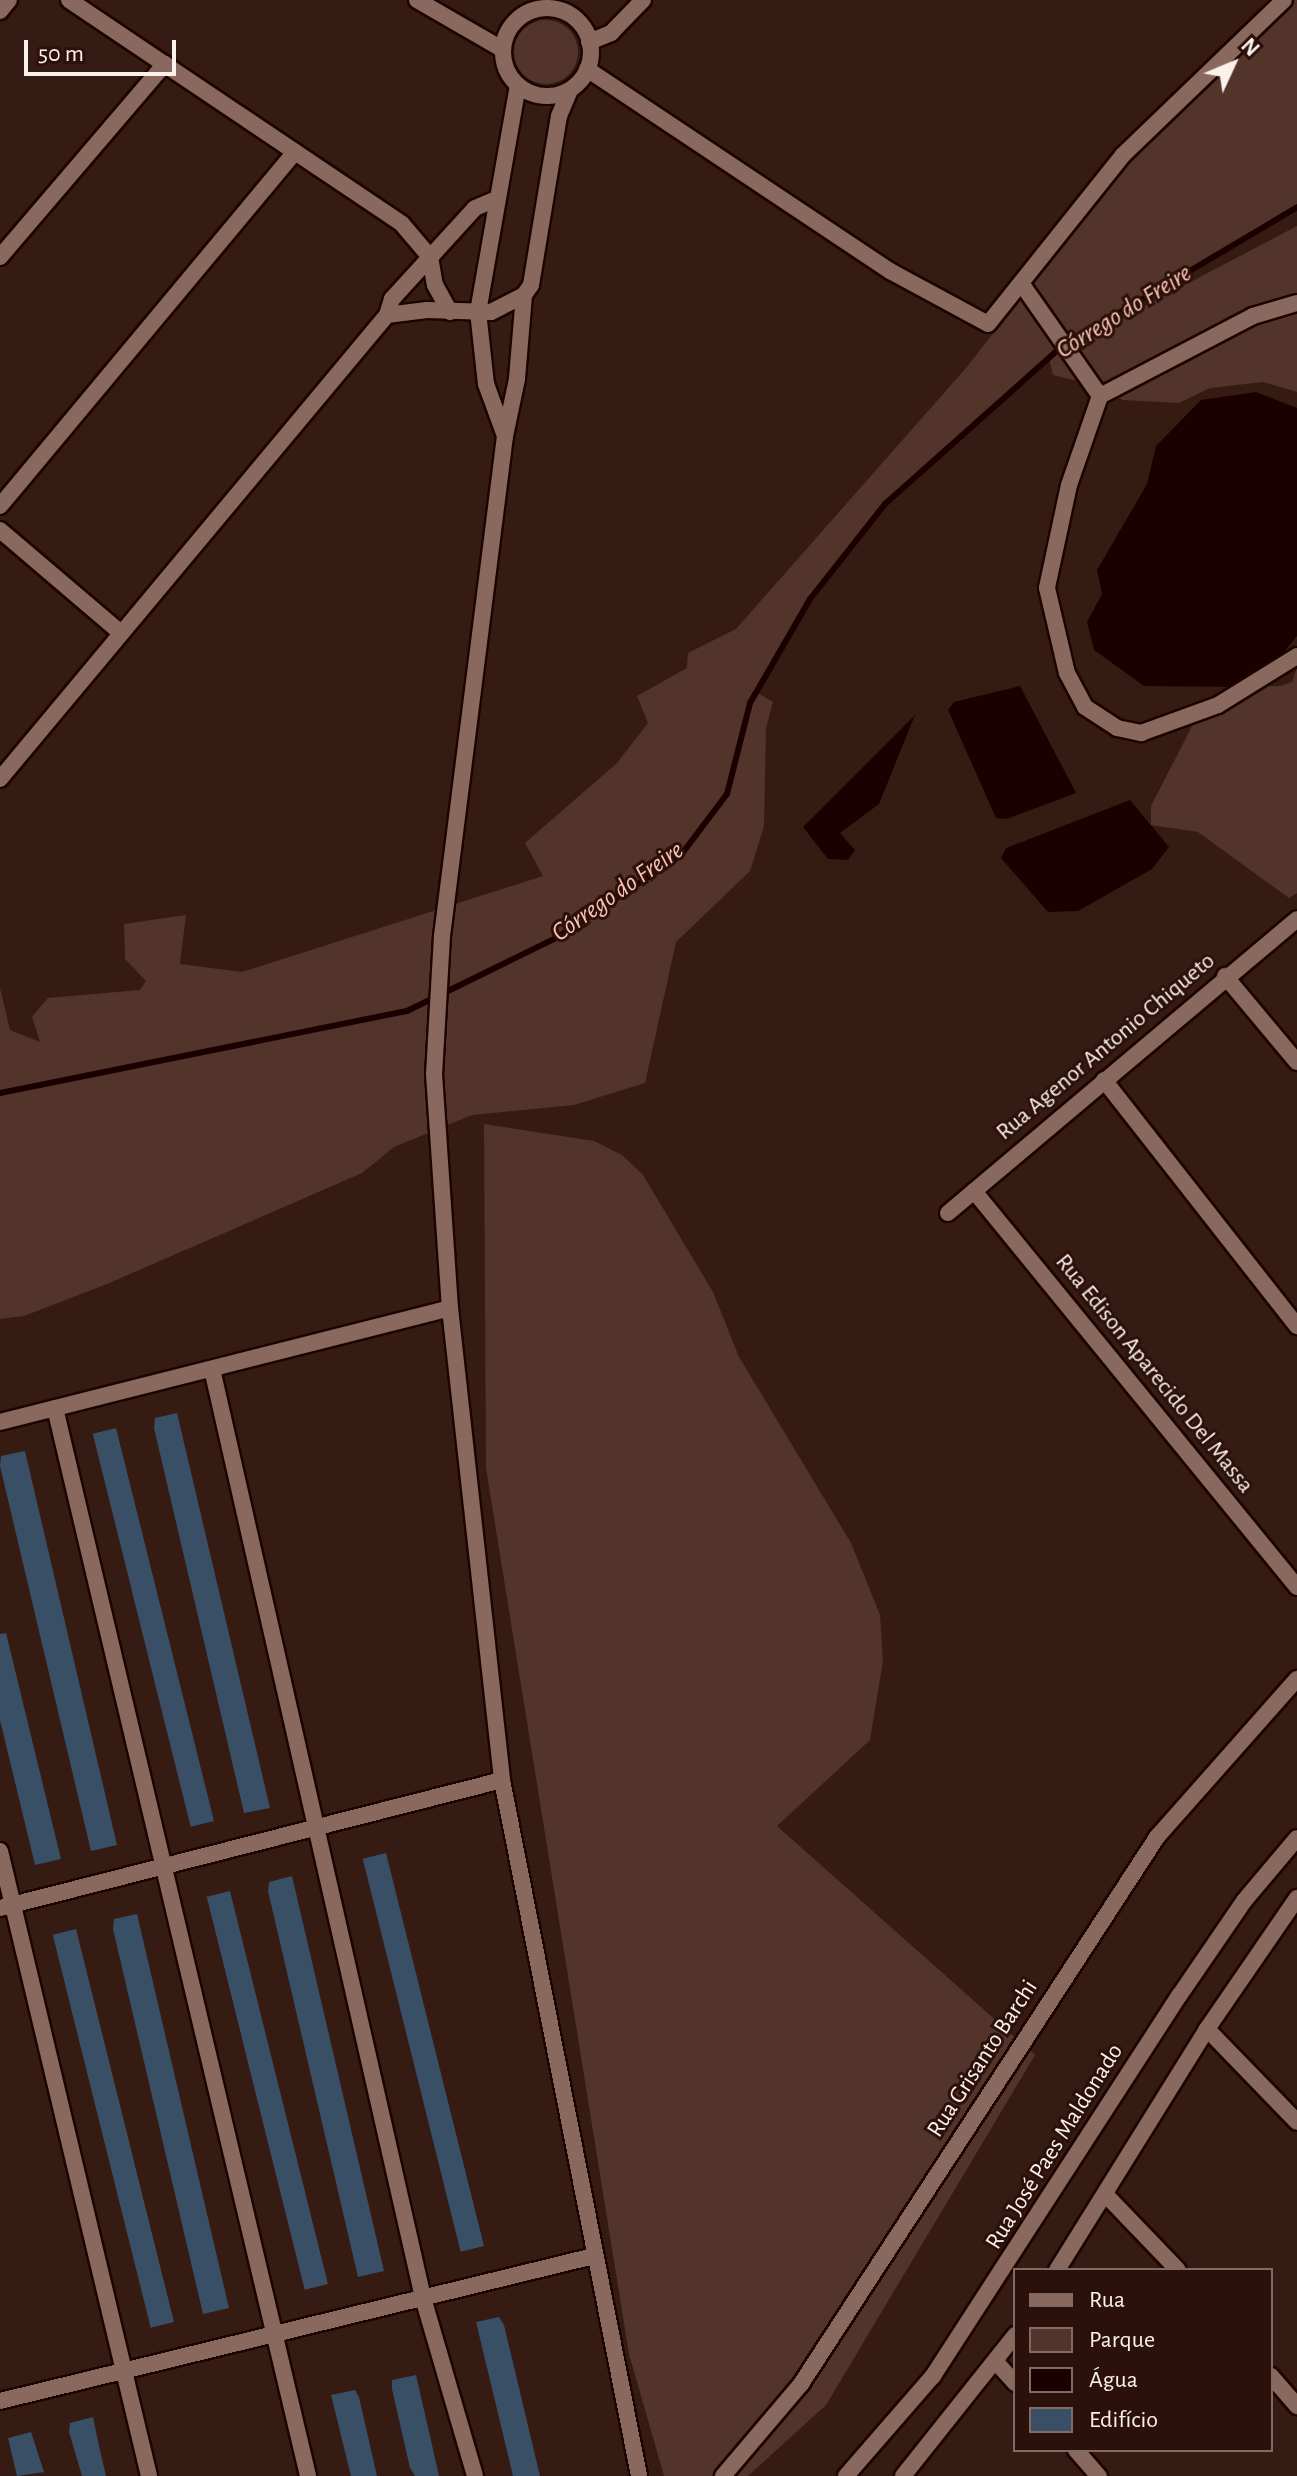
<!DOCTYPE html>
<html>
<head>
<meta charset="utf-8">
<style>
	body { margin:0 }
	#map { position:relative; width:1297px; height:2476px; overflow:hidden; background:#361b13; font-family:"Alegreya Sans",sans-serif }
	div>[style] { position:absolute }
	[style*='--x'] { left:calc(var(--x)*1px); top:calc(var(--y)*1px); width:calc(var(--w)*1px); rotate:calc(var(--a)*1deg) }
	.green>* { inset:0; background:#53342a }
	.round { border-radius:50% }
	.water>* { inset:0; background:#1a0100 }
	.stream>* { height:6px; margin:-3px; padding:0 3px; transform-origin:3px; border-radius:3px; background:#1a0100 }
	.building>* { inset:0; background:#384f65; transform-origin:0 0 }
	.roads { filter:drop-shadow(2px 0 #1c0501) drop-shadow(-2px 0 #1c0501) drop-shadow(0 2px #1c0501) drop-shadow(0 -2px #1c0501) }
	.street>* { height:16px; margin:-8px; padding:0 8px; transform-origin:8px; border-radius:8px; background:#89685e }
	.street>.ring { margin:-8px; padding:0; box-sizing:content-box; background:none; border:16px solid #89685e; border-radius:50% }
	span { translate:-50% -50%; white-space:nowrap; text-align:center; line-height:1.15; -webkit-text-stroke:6px #2b110a; paint-order:stroke }
	.street-label { font-size:24px; color:#fcf0ed }
	.water-label { font-size:26px; color:#fbc3b2; font-style:italic }
	.legend { position:absolute; left:1013px; top:2268px; width:260px; height:184px; box-sizing:border-box; background:#2b110a; border:2px solid #7f6a65; margin:0; padding:10px 14px; list-style:none; font-size:24px; color:#fcf0ed }
	.legend li { display:flex; align-items:center; gap:16px; height:40px }
	.legend b { width:40px; border:2px solid #7f6a65 }
	.north { position:absolute; left:1193px; top:24px; width:80px; height:80px; -webkit-text-stroke:6px #2b110a; paint-order:stroke; rotate:46deg; font-size:22px; font-weight:700; line-height:32px; text-align:center; color:#fcf0ed }
	.north::after { content:''; display:block; margin:auto; width:28px; height:36px; background:#fcf0ed; clip-path:polygon(50% 0,100% 100%,50% 72%,0 100%) }
	.scale { position:absolute; left:24px; top:40px; width:152px; height:36px; box-sizing:border-box; border:4px solid #fcf0ed; border-top:0; padding-left:10px; font-size:24px; line-height:28px; white-space:nowrap; color:#fcf0ed; -webkit-text-stroke:6px #2b110a; paint-order:stroke }
</style>
</head>
<body>
<div id="map">
	<div class="green">
		<i style="clip-path:polygon(1278px 0,1297px 0,1297px 207px,1067px 347px,1297px 226px,1297px 392px,1263px 382px,1210px 388px,1179px 403px,1123px 400px,1098px 386px,1053px 375px,1049px 358px,885px 504px,810px 599px,756px 692px,773px 702px,766px 728px,764px 826px,750px 871px,676px 942px,645px 1083px,574px 1105px,472px 1115px,394px 1147px,362px 1173px,107px 1284px,24px 1316px,0 1319px,0 988px,10px 1030px,40px 1042px,32px 1017px,48px 998px,140px 990px,146px 981px,125px 959px,124px 924px,186px 915px,180px 964px,242px 972px,543px 876px,525px 843px,617px 763px,648px 723px,637px 696px,687px 668px,688px 653px,736px 629px,966px 368px,1127px 162px)"></i>
		<i class="round" style="left:514px;top:20px;width:64px;height:64px"></i>
		<i style="clip-path:polygon(1297px 668px,1297px 893px,1289px 898px,1198px 832px,1151px 825px,1151px 806px,1205px 701px,1243px 687px,1281px 686px,1292px 682px)"></i>
		<i style="clip-path:polygon(484px 1124px,594px 1141px,622px 1155px,643px 1175px,713px 1292px,739px 1357px,851px 1543px,880px 1615px,883px 1661px,870px 1740px,777px 1826px,1035px 2055px,826px 2405px,748px 2476px,664px 2476px,629px 2354px,486px 1468px)"></i>
	</div>
	<div class="water">
		<i style="clip-path:polygon(1256px 392px,1297px 408px,1297px 636px,1269px 670px,1243px 687px,1144px 686px,1094px 650px,1087px 622px,1102px 594px,1097px 570px,1147px 484px,1156px 446px,1201px 400px)"></i>
		<i style="clip-path:polygon(1020px 686px,1076px 793px,1007px 819px,996px 818px,948px 710px,954px 702px)"></i>
		<i style="clip-path:polygon(915px 715px,879px 804px,840px 833px,855px 850px,848px 860px,828px 859px,803px 827px)"></i>
		<i style="clip-path:polygon(1130px 800px,1169px 847px,1152px 869px,1078px 911px,1048px 912px,1001px 858px,1006px 848px)"></i>
	</div>
	<div class="stream">
		<i style="--x:0;--y:1093;--w:415;--a:-11.4"></i>
		<i style="--x:407;--y:1011;--w:168;--a:-26.1"></i>
		<i style="--x:558;--y:937;--w:148;--a:-33.7"></i>
		<i style="--x:681;--y:855;--w:76;--a:-53"></i>
		<i style="--x:727;--y:794;--w:94;--a:-75.8"></i>
		<i style="--x:750;--y:703;--w:120;--a:-60"></i>
		<i style="--x:810;--y:599;--w:121;--a:-51.7"></i>
		<i style="--x:885;--y:504;--w:234;--a:-41.7"></i>
		<i style="--x:1060;--y:348;--w:276;--a:-30.7"></i>
	</div>
	<div class="building">
		<i style="clip-path:polygon(177px 1413px,270px 1808px,244px 1813px,154px 1428px,155px 1418px)"></i>
		<i style="left:116px;top:1428px;width:405px;height:24px;rotate:76deg"></i>
		<i style="clip-path:polygon(25px 1451px,117px 1845px,91px 1851px,0 1466px,1px 1456px)"></i>
		<i style="clip-path:polygon(6px 1633px,61px 1859px,35px 1865px,0 1720px,0 1634px)"></i>
		<i style="left:386px;top:1853px;width:405px;height:24px;rotate:76deg"></i>
		<i style="clip-path:polygon(292px 1876px,384px 2271px,358px 2277px,268px 1891px,269px 1882px)"></i>
		<i style="left:230px;top:1891px;width:405px;height:24px;rotate:76deg"></i>
		<i style="clip-path:polygon(137px 1914px,229px 2308px,203px 2314px,113px 1929px,114px 1919px)"></i>
		<i style="left:76px;top:1929px;width:405px;height:24px;rotate:76deg"></i>
		<i style="clip-path:polygon(499px 2317px,504px 2325px,540px 2476px,513px 2476px,476px 2322px)"></i>
		<i style="clip-path:polygon(416px 2375px,432px 2445px,439px 2476px,415px 2476px,410px 2468px,392px 2389px,392px 2380px)"></i>
		<i style="clip-path:polygon(355px 2390px,359px 2397px,377px 2476px,351px 2476px,331px 2395px)"></i>
		<i style="clip-path:polygon(93px 2417px,99px 2446px,106px 2476px,82px 2476px,69px 2432px,70px 2423px)"></i>
		<i style="clip-path:polygon(31px 2432px,44px 2472px,17px 2476px,8px 2438px)"></i>
	</div>
	<div class="roads">
		<div class="street">
			<i style="--x:69;--y:0;--w:401;--a:33.9"></i>
			<i style="--x:402;--y:224;--w:43;--a:49.7"></i>
			<i style="--x:430;--y:257;--w:28;--a:80"></i>
			<i style="--x:435;--y:285;--w:31;--a:61"></i>
			<i style="--x:417;--y:0;--w:98;--a:30"></i>
			<i class="ring" style="left:503px;top:8px;width:72px;height:72px"></i>
			<i style="--x:0;--y:11;--w:14;--a:-51"></i>
			<i style="--x:589;--y:42;--w:24;--a:-22"></i>
			<i style="--x:611;--y:33;--w:46;--a:-45.9"></i>
			<i style="--x:587;--y:69;--w:364;--a:33.7"></i>
			<i style="--x:890;--y:271;--w:111;--a:28.4"></i>
			<i style="--x:988;--y:324;--w:216;--a:-51.4"></i>
			<i style="--x:1123;--y:155;--w:223;--a:-43.9"></i>
			<i style="--x:0;--y:257;--w:254;--a:-49.5"></i>
			<i style="--x:1021;--y:283;--w:138;--a:55"></i>
			<i style="--x:1100;--y:396;--w:173;--a:-27.6"></i>
			<i style="--x:1253;--y:316;--w:46;--a:-16.5"></i>
			<i style="--x:524;--y:295;--w:84;--a:94.8"></i>
			<i style="--x:517;--y:379;--w:58;--a:101.9"></i>
			<i style="--x:505;--y:436;--w:504;--a:97.18"></i>
			<i style="--x:442;--y:936;--w:138;--a:93.3"></i>
			<i style="--x:434;--y:1074;--w:235;--a:86.1"></i>
			<i style="--x:450;--y:1308;--w:475;--a:83.7"></i>
			<i style="--x:502;--y:1780;--w:709;--a:78.86"></i>
			<i style="--x:387;--y:315;--w:40;--a:-7.1"></i>
			<i style="--x:427;--y:310;--w:64;--a:1.8"></i>
			<i style="--x:491;--y:312;--w:37;--a:-27"></i>
			<i style="--x:524;--y:295;--w:12;--a:-55"></i>
			<i style="--x:531;--y:285;--w:171;--a:-80.6"></i>
			<i style="--x:559;--y:116;--w:28;--a:-67"></i>
			<i style="--x:1100;--y:396;--w:94;--a:109.2"></i>
			<i style="--x:1069;--y:485;--w:105;--a:102.1"></i>
			<i style="--x:1047;--y:588;--w:87;--a:76.8"></i>
			<i style="--x:1067;--y:673;--w:38;--a:62"></i>
			<i style="--x:1085;--y:707;--w:38;--a:33"></i>
			<i style="--x:1117;--y:728;--w:25;--a:12"></i>
			<i style="--x:1141;--y:733;--w:82;--a:-20"></i>
			<i style="--x:1218;--y:705;--w:93;--a:-31.8"></i>
			<i style="--x:505;--y:436;--w:55;--a:-110.1"></i>
			<i style="--x:486;--y:384;--w:72;--a:-96.3"></i>
			<i style="--x:478;--y:312;--w:230;--a:-80"></i>
			<i style="--x:0;--y:506;--w:461;--a:-50.2"></i>
			<i style="--x:0;--y:530;--w:159;--a:40.4"></i>
			<i style="--x:0;--y:779;--w:604;--a:-50.17"></i>
			<i style="--x:387;--y:315;--w:17;--a:-73"></i>
			<i style="--x:392;--y:299;--w:123;--a:-47.6"></i>
			<i style="--x:475;--y:208;--w:23;--a:-23"></i>
			<i style="--x:1225;--y:976;--w:112;--a:50.1"></i>
			<i style="--x:1104;--y:1080;--w:313;--a:51.9"></i>
			<i style="--x:974;--y:1191;--w:511;--a:50.8"></i>
			<i style="--x:948;--y:1213;--w:456;--a:-40.1"></i>
			<i style="--x:212;--y:1369;--w:953;--a:77.2"></i>
			<i style="--x:423;--y:2298;--w:185;--a:73.7"></i>
			<i style="--x:55;--y:1408;--w:1098;--a:76.67"></i>
			<i style="--x:0;--y:1422;--w:464;--a:-14.2"></i>
			<i style="--x:0;--y:1851;--w:643;--a:76.59"></i>
			<i style="--x:0;--y:1908;--w:518;--a:-14.3"></i>
			<i style="--x:1207;--y:2029;--w:129;--a:45.9"></i>
			<i style="--x:1105;--y:2194;--w:105;--a:46.2"></i>
			<i style="--x:1057;--y:2270;--w:284;--a:-58.1"></i>
			<i style="--x:1207;--y:2029;--w:159;--a:-55.5"></i>
			<i style="--x:997;--y:2363;--w:27;--a:48"></i>
			<i style="--x:1271;--y:2376;--w:40;--a:49"></i>
			<i style="--x:0;--y:2401;--w:611;--a:-13.72"></i>
			<i style="--x:1076;--y:2450;--w:35;--a:49"></i>
			<i style="--x:723;--y:2476;--w:121;--a:-49.7"></i>
			<i style="--x:801;--y:2384;--w:653;--a:-56.94"></i>
			<i style="--x:1157;--y:1837;--w:211;--a:-48.5"></i>
			<i style="--x:846;--y:2476;--w:133;--a:-49"></i>
			<i style="--x:933;--y:2376;--w:453;--a:-57.1"></i>
			<i style="--x:1179;--y:1996;--w:115;--a:-55.6"></i>
			<i style="--x:1244;--y:1901;--w:82;--a:-49.9"></i>
			<i style="--x:903;--y:2476;--w:180;--a:-51.5"></i>
		</div>
	</div>
	<div class="street-label">
		<span style="left:1106px;top:1047px;rotate:-40deg">Rua Agenor Antonio Chiqueto</span>
		<span style="left:1154px;top:1374px;rotate:51deg">Rua Edison Aparecido Del Massa</span>
		<span style="left:983px;top:2059px;rotate:-57deg">Rua Grisanto Barchi</span>
		<span style="left:1055px;top:2147px;rotate:-58deg">Rua José Paes Maldonado</span>
	</div>
	<div class="water-label">
		<span style="left:1124px;top:312px;rotate:-32deg">Córrego do Freire</span>
		<span style="left:618px;top:892px;rotate:-35deg">Córrego do Freire</span>
	</div>
	<ul class="legend">
	<li><b style="height:10px;background:#89685e"></b>Rua</li>
	<li><b style="height:22px;background:#53342a"></b>Parque</li>
	<li><b style="height:22px;background:#1a0100"></b>Água</li>
	<li><b style="height:22px;background:#384f65"></b>Edifício</li>
	</ul>
	<div class="north">N</div>
	<div class="scale">50 m</div>
</div>
</body>
</html>
